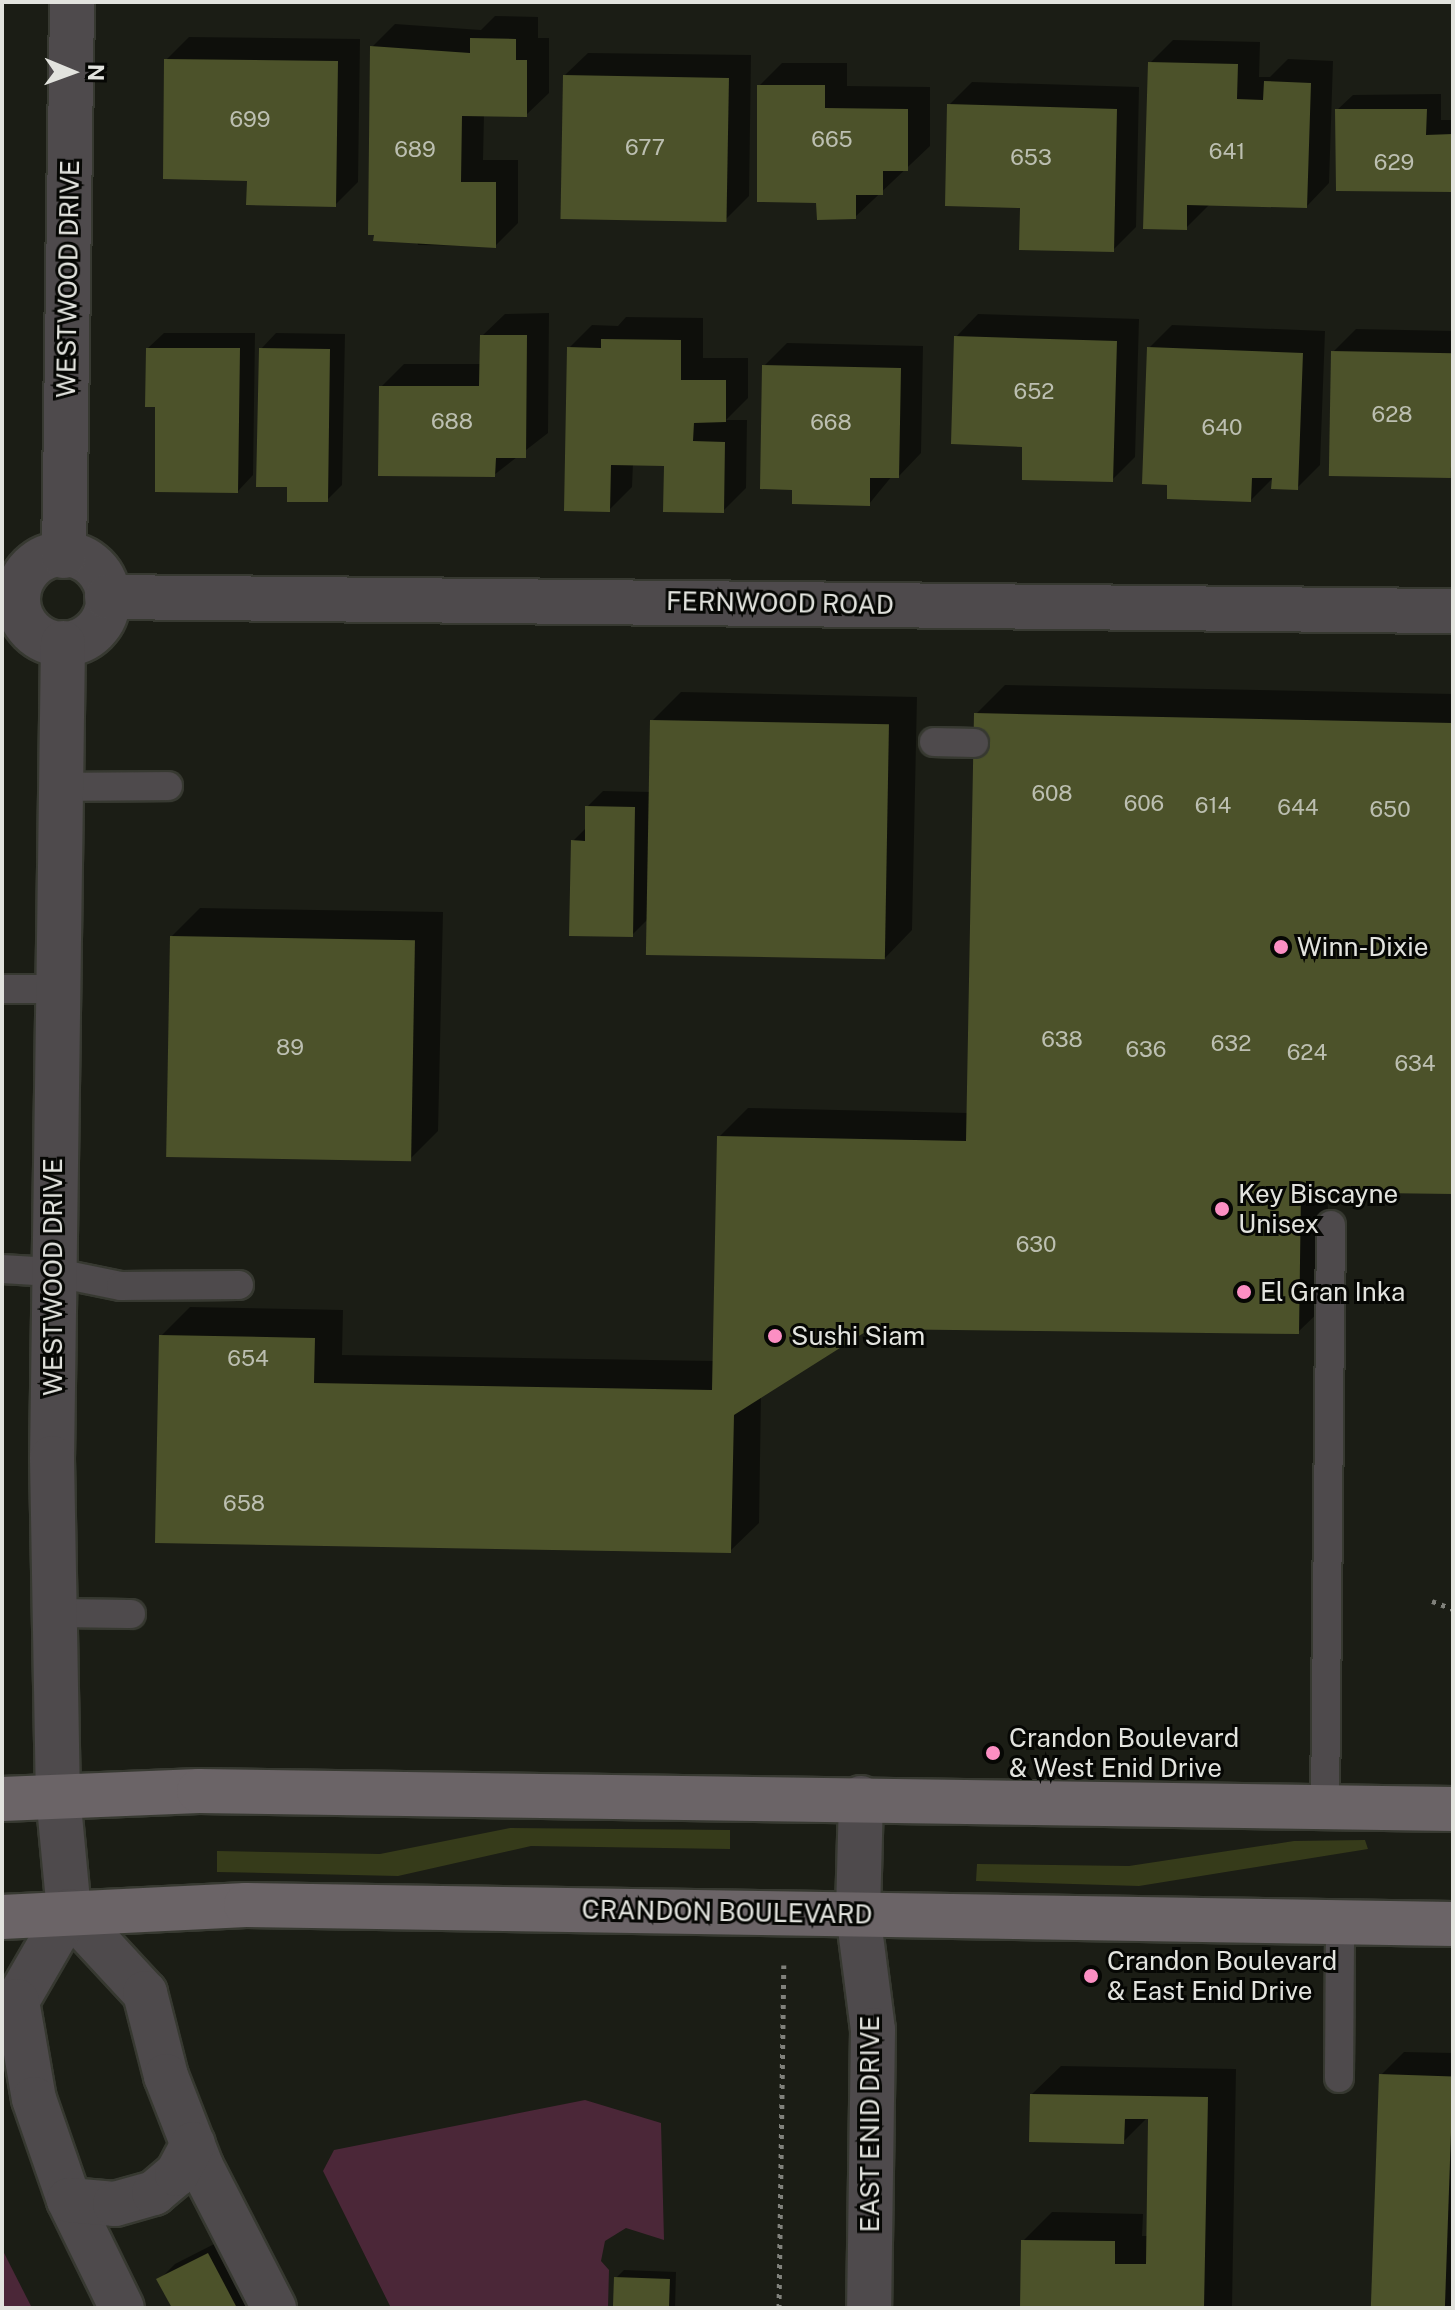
<!DOCTYPE html>
<html>
<head>
<meta charset="utf-8">
<style>
	body { margin:0 }
	#map { position:relative; width:1455px; height:2310px; overflow:hidden; background:#1b1d15; font-family:"Public Sans",sans-serif }
	div>[style] { position:absolute }
	[style*='--x'] { left:calc(var(--x)*1px); top:calc(var(--y)*1px); width:calc(var(--w)*1px); rotate:calc(var(--a)*1deg) }
	.green>* { inset:0; background:#363b1a }
	.water>* { inset:0; background:#4b2738 }
	.shadow>* { inset:0; background:#0007 }
	.building>* { inset:0; background:#4c522a; transform-origin:0 0 }
	.path>* { height:5px; margin-top:-2.5px; transform-origin:0; background:repeating-linear-gradient(90deg,#80817b 0 4px,transparent 0 10px) }
	.roads { filter:drop-shadow(2px 0 #373931) drop-shadow(-2px 0 #373931) drop-shadow(0 2px #373931) drop-shadow(0 -2px #373931) }
	.service>* { height:28px; margin:-14px; padding:0 14px; transform-origin:14px; border-radius:14px; background:#4e4a4c }
	.minor>* { height:44px; margin:-22px; padding:0 22px; transform-origin:22px; border-radius:22px; background:#4e4a4c }
	.minor>.ring { margin:-22px; padding:0; box-sizing:content-box; background:none; border:44px solid #4e4a4c; border-radius:50% }
	.secondary>* { height:44px; margin:-22px; padding:0 22px; transform-origin:22px; border-radius:22px; background:#6b6467 }
	.dots>* { width:22px; height:22px; translate:-50% -50%; box-sizing:border-box; border:4px solid #060704; border-radius:50% }
	span { translate:-50% -50%; white-space:nowrap; text-align:center; line-height:1.15; -webkit-text-stroke:6px #060704; paint-order:stroke }
	.number-label { font-size:22px; color:#bcbfb1 }
	.number-label span { -webkit-text-stroke-width:0 }
	.street-label { font-size:26px; color:#e2e3de }
	.poi-label { font-size:26px; color:#e2e3de }
	.left { translate:0 -50%; text-align:left }
	.frame { position:absolute; inset:0; border:4px solid #e2e3de; pointer-events:none }
	.north { position:absolute; left:32px; top:32px; width:80px; height:80px; -webkit-text-stroke:6px #060704; paint-order:stroke; rotate:91deg; font-size:22px; font-weight:700; line-height:32px; text-align:center; color:#e2e3de }
	.north::after { content:''; display:block; margin:auto; width:28px; height:36px; background:#e2e3de; clip-path:polygon(50% 0,100% 100%,50% 72%,0 100%) }
</style>
</head>
<body>
<div id="map">
	<div class="green">
		<i style="clip-path:polygon(510px 1828px,730px 1830px,730px 1849px,531px 1846px,398px 1876px,217px 1872px,217px 1851px,380px 1854px)"></i>
		<i style="clip-path:polygon(1365px 1840px,1368px 1849px,1139px 1886px,976px 1881px,977px 1864px,1129px 1866px,1294px 1841px)"></i>
	</div>
	<div class="water">
		<i style="clip-path:polygon(585px 2100px,661px 2123px,664px 2240px,626px 2228px,605px 2241px,601px 2261px,609px 2270px,608px 2308px,391px 2308px,323px 2171px,334px 2150px)"></i>
		<i style="clip-path:polygon(2px 2249px,32px 2308px,2px 2308px)"></i>
	</div>
	<div class="shadow">
		<i style="clip-path:polygon(495px 16px,538px 17px,538px 38px,549px 38px,549px 93px,526px 115px,484px 115px,483px 160px,518px 160px,518px 223px,495px 246px,418px 245px,372px 47px,395px 24px,481px 30px)"></i>
		<i style="clip-path:polygon(189px 37px,360px 39px,358px 182px,335px 205px,249px 179px,166px 60px)"></i>
		<i style="clip-path:polygon(1173px 40px,1260px 42px,1259px 77px,1270px 77px,1288px 59px,1333px 61px,1329px 183px,1307px 206px,1209px 205px,1186px 228px,1150px 63px)"></i>
		<i style="clip-path:polygon(588px 53px,751px 55px,749px 196px,726px 219px,565px 75px)"></i>
		<i style="clip-path:polygon(782px 63px,847px 63px,847px 86px,930px 87px,930px 146px,855px 217px,818px 201px,759px 86px)"></i>
		<i style="clip-path:polygon(972px 82px,1139px 87px,1136px 227px,1113px 250px,1022px 206px,949px 105px)"></i>
		<i style="clip-path:polygon(1441px 94px,1441px 120px,1453px 120px,1453px 190px,1337px 110px,1353px 95px)"></i>
		<i style="clip-path:polygon(549px 313px,548px 433px,494px 475px,381px 387px,404px 364px,481px 364px,482px 336px,505px 314px)"></i>
		<i style="clip-path:polygon(978px 314px,1139px 319px,1135px 457px,1112px 480px,1024px 445px,956px 337px)"></i>
		<i style="clip-path:polygon(626px 317px,703px 318px,703px 358px,748px 358px,748px 398px,726px 420px,747px 420px,746px 488px,723px 511px,666px 464px,633px 463px,632px 487px,610px 509px,569px 348px,592px 325px,618px 326px)"></i>
		<i style="clip-path:polygon(1172px 325px,1325px 331px,1320px 465px,1297px 488px,1274px 477px,1251px 500px,1149px 348px)"></i>
		<i style="clip-path:polygon(1356px 329px,1453px 331px,1453px 477px,1333px 352px)"></i>
		<i style="clip-path:polygon(164px 333px,255px 333px,253px 475px,238px 491px,157px 405px,148px 348px)"></i>
		<i style="clip-path:polygon(276px 333px,345px 334px,342px 485px,327px 500px,289px 485px,261px 349px)"></i>
		<i style="clip-path:polygon(787px 343px,923px 346px,921px 453px,899px 476px,892px 476px,869px 504px,794px 488px,764px 366px)"></i>
		<i style="clip-path:polygon(1005px 685px,1453px 694px,1453px 1192px,1328px 1190px,1327px 1304px,1298px 1332px,869px 1327px,761px 1395px,759px 1523px,730px 1551px,161px 1336px,190px 1307px,343px 1310px,342px 1355px,715px 1361px,719px 1137px,748px 1108px,968px 1113px,976px 714px)"></i>
		<i style="clip-path:polygon(681px 692px,917px 697px,912px 930px,884px 959px,648px 919px,632px 935px,573px 841px,587px 827px,587px 807px,603px 791px,651px 792px,652px 721px)"></i>
		<i style="clip-path:polygon(200px 908px,443px 912px,438px 1131px,409px 1160px,172px 936px)"></i>
		<i style="clip-path:polygon(1404px 2052px,1453px 2053px,1453px 2308px,1374px 2308px,1381px 2075px)"></i>
		<i style="clip-path:polygon(1061px 2066px,1236px 2069px,1232px 2308px,1022px 2308px,1023px 2241px,1052px 2212px,1143px 2214px,1142px 2236px,1148px 2236px,1150px 2115px,1123px 2142px,1032px 2094px)"></i>
		<i style="clip-path:polygon(224px 2239px,260px 2308px,174px 2308px,159px 2280px,175px 2264px)"></i>
		<i style="clip-path:polygon(624px 2270px,676px 2272px,675px 2308px,615px 2308px,616px 2278px)"></i>
	</div>
	<div class="building">
		<i style="clip-path:polygon(470px 38px,516px 39px,516px 60px,527px 60px,527px 117px,462px 116px,461px 182px,496px 182px,496px 248px,373px 241px,374px 235px,368px 235px,370px 46px,470px 53px)"></i>
		<i style="clip-path:polygon(164px 59px,338px 61px,336px 207px,246px 205px,247px 181px,163px 179px)"></i>
		<i style="clip-path:polygon(1148px 62px,1238px 64px,1237px 99px,1263px 100px,1264px 81px,1311px 83px,1307px 208px,1187px 205px,1187px 230px,1143px 229px)"></i>
		<i style="left:563px;top:75px;width:166px;height:144px;rotate:1deg"></i>
		<i style="clip-path:polygon(757px 85px,825px 85px,825px 108px,908px 109px,908px 171px,883px 171px,883px 195px,856px 195px,856px 219px,817px 220px,816px 203px,757px 202px)"></i>
		<i style="clip-path:polygon(947px 104px,1117px 109px,1114px 252px,1019px 250px,1020px 208px,945px 206px)"></i>
		<i style="clip-path:polygon(1335px 109px,1427px 109px,1426px 135px,1453px 134px,1453px 192px,1336px 191px)"></i>
		<i style="clip-path:polygon(480px 335px,527px 335px,526px 458px,496px 458px,495px 477px,378px 476px,379px 386px,479px 386px)"></i>
		<i style="clip-path:polygon(954px 336px,1117px 341px,1113px 482px,1022px 480px,1022px 447px,951px 444px)"></i>
		<i style="clip-path:polygon(601px 339px,681px 340px,681px 380px,726px 380px,726px 422px,694px 423px,693px 441px,725px 442px,724px 513px,663px 512px,664px 466px,611px 465px,610px 512px,564px 511px,567px 347px,601px 348px)"></i>
		<i style="clip-path:polygon(1147px 347px,1303px 353px,1298px 490px,1271px 489px,1272px 478px,1252px 478px,1251px 502px,1167px 499px,1167px 485px,1142px 484px)"></i>
		<i style="clip-path:polygon(146px 348px,240px 348px,238px 493px,155px 492px,155px 407px,145px 407px)"></i>
		<i style="clip-path:polygon(259px 348px,330px 349px,328px 502px,287px 502px,287px 487px,256px 487px)"></i>
		<i style="left:1331px;top:351px;width:122px;height:125px;rotate:1deg"></i>
		<i style="clip-path:polygon(762px 365px,901px 368px,899px 478px,870px 478px,870px 506px,792px 504px,792px 490px,760px 489px)"></i>
		<i style="clip-path:polygon(974px 713px,1453px 723px,1453px 1194px,1301px 1192px,1299px 1334px,870px 1329px,734px 1415px,731px 1553px,155px 1543px,159px 1335px,315px 1338px,314px 1383px,712px 1390px,717px 1136px,966px 1141px)"></i>
		<i style="left:650px;top:720px;width:239px;height:235px;rotate:1deg"></i>
		<i style="clip-path:polygon(585px 806px,635px 807px,633px 937px,569px 936px,571px 840px,585px 841px)"></i>
		<i style="left:170px;top:936px;width:245px;height:221px;rotate:1deg"></i>
		<i style="left:1379px;top:2074px;width:74px;height:234px;rotate:2deg"></i>
		<i style="clip-path:polygon(1030px 2094px,1208px 2097px,1204px 2308px,1020px 2308px,1021px 2240px,1115px 2241px,1115px 2264px,1146px 2264px,1148px 2119px,1125px 2119px,1124px 2144px,1029px 2142px)"></i>
		<i style="clip-path:polygon(208px 2253px,237px 2308px,172px 2308px,156px 2279px)"></i>
		<i style="left:614px;top:2277px;width:56px;height:31px;rotate:2deg"></i>
	</div>
	<div class="path">
		<i style="--x:1432;--y:1601;--w:22;--a:21"></i>
		<i style="--x:779;--y:2308;--w:343;--a:-89.2"></i>
	</div>
	<div class="roads">
		<div class="service">
			<i style="--x:934;--y:742;--w:40;--a:1.4"></i>
			<i style="--x:60;--y:787;--w:108;--a:-0.5"></i>
			<i style="--x:2;--y:989;--w:54;--a:0"></i>
			<i style="--x:2;--y:1269;--w:50;--a:3.4"></i>
			<i style="--x:52;--y:1272;--w:70;--a:11.5"></i>
			<i style="--x:121;--y:1286;--w:118;--a:-0.5"></i>
			<i style="--x:57;--y:1613;--w:74;--a:0.8"></i>
			<i style="--x:1325;--y:1807;--w:582;--a:-89.41"></i>
			<i style="--x:1339;--y:2078;--w:156;--a:-89.6"></i>
		</div>
		<div class="minor">
			<i class="ring" style="left:18px;top:554px;width:46px;height:46px"></i>
			<i style="--x:64;--y:556;--w:554;--a:-89.17"></i>
			<i style="--x:107;--y:597;--w:1346;--a:0.6"></i>
			<i style="--x:63;--y:643;--w:815;--a:90.77"></i>
			<i style="--x:52;--y:1458;--w:337;--a:89"></i>
			<i style="--x:58;--y:1795;--w:117;--a:84.6"></i>
			<i style="--x:861;--y:1798;--w:115;--a:91.5"></i>
			<i style="--x:858;--y:1913;--w:118;--a:82.7"></i>
			<i style="--x:873;--y:2030;--w:278;--a:90.8"></i>
			<i style="--x:69;--y:1911;--w:112;--a:47.2"></i>
			<i style="--x:145;--y:1993;--w:86;--a:75.8"></i>
			<i style="--x:166;--y:2076;--w:97;--a:68.7"></i>
			<i style="--x:201;--y:2166;--w:160;--a:62.8"></i>
			<i style="--x:69;--y:1911;--w:104;--a:120"></i>
			<i style="--x:17;--y:2001;--w:99;--a:80.2"></i>
			<i style="--x:34;--y:2099;--w:107;--a:70.9"></i>
			<i style="--x:69;--y:2200;--w:120;--a:63.9"></i>
			<i style="--x:69;--y:2200;--w:46;--a:5"></i>
			<i style="--x:115;--y:2204;--w:41;--a:-15.8"></i>
			<i style="--x:154;--y:2193;--w:30;--a:-40"></i>
			<i style="--x:177;--y:2174;--w:34;--a:-62"></i>
		</div>
		<div class="secondary">
			<i style="--x:2;--y:1799;--w:197;--a:-2.3"></i>
			<i style="--x:199;--y:1791;--w:1254;--a:0.82"></i>
			<i style="--x:2;--y:1917;--w:244;--a:-2.8"></i>
			<i style="--x:246;--y:1905;--w:1207;--a:0.9"></i>
		</div>
	</div>
	<div class="dots">
		<i style="left:1281px;top:947px;background:#fc8fc3"></i>
		<i style="left:1222px;top:1209px;background:#fc8fc3"></i>
		<i style="left:1244px;top:1292px;background:#fc8fc3"></i>
		<i style="left:775px;top:1336px;background:#fc8fc3"></i>
		<i style="left:993px;top:1753px;background:#fc8fc3"></i>
		<i style="left:1091px;top:1976px;background:#fc8fc3"></i>
	</div>
	<div class="number-label">
		<span style="left:250px;top:120px">699</span>
		<span style="left:832px;top:140px">665</span>
		<span style="left:645px;top:148px">677</span>
		<span style="left:415px;top:150px">689</span>
		<span style="left:1227px;top:152px">641</span>
		<span style="left:1031px;top:158px">653</span>
		<span style="left:1394px;top:163px">629</span>
		<span style="left:1034px;top:392px">652</span>
		<span style="left:1392px;top:415px">628</span>
		<span style="left:452px;top:422px">688</span>
		<span style="left:831px;top:423px">668</span>
		<span style="left:1222px;top:428px">640</span>
		<span style="left:1052px;top:794px">608</span>
		<span style="left:1144px;top:804px">606</span>
		<span style="left:1213px;top:806px">614</span>
		<span style="left:1298px;top:808px">644</span>
		<span style="left:1390px;top:810px">650</span>
		<span style="left:1062px;top:1040px">638</span>
		<span style="left:1231px;top:1044px">632</span>
		<span style="left:290px;top:1048px">89</span>
		<span style="left:1146px;top:1050px">636</span>
		<span style="left:1307px;top:1053px">624</span>
		<span style="left:1415px;top:1064px">634</span>
		<span style="left:1036px;top:1245px">630</span>
		<span style="left:248px;top:1359px">654</span>
		<span style="left:244px;top:1504px">658</span>
	</div>
	<div class="street-label">
		<span style="left:68px;top:279px;rotate:-89deg">WESTWOOD DRIVE</span>
		<span style="left:780px;top:603px;rotate:1deg">FERNWOOD ROAD</span>
		<span style="left:53px;top:1277px;rotate:-90deg">WESTWOOD DRIVE</span>
		<span style="left:727px;top:1912px;rotate:1deg">CRANDON BOULEVARD</span>
		<span style="left:870px;top:2124px;rotate:-90deg">EAST ENID DRIVE</span>
	</div>
	<div class="poi-label">
		<span class="left" style="left:1297px;top:947px">Winn-Dixie</span>
		<span class="left" style="left:1238px;top:1209px">Key Biscayne<br>Unisex</span>
		<span class="left" style="left:1260px;top:1292px">El Gran Inka</span>
		<span class="left" style="left:791px;top:1336px">Sushi Siam</span>
		<span class="left" style="left:1009px;top:1753px">Crandon Boulevard<br>&amp; West Enid Drive</span>
		<span class="left" style="left:1107px;top:1976px">Crandon Boulevard<br>&amp; East Enid Drive</span>
	</div>
	<div class="frame"></div>
	<div class="north">N</div>
</div>
</body>
</html>
